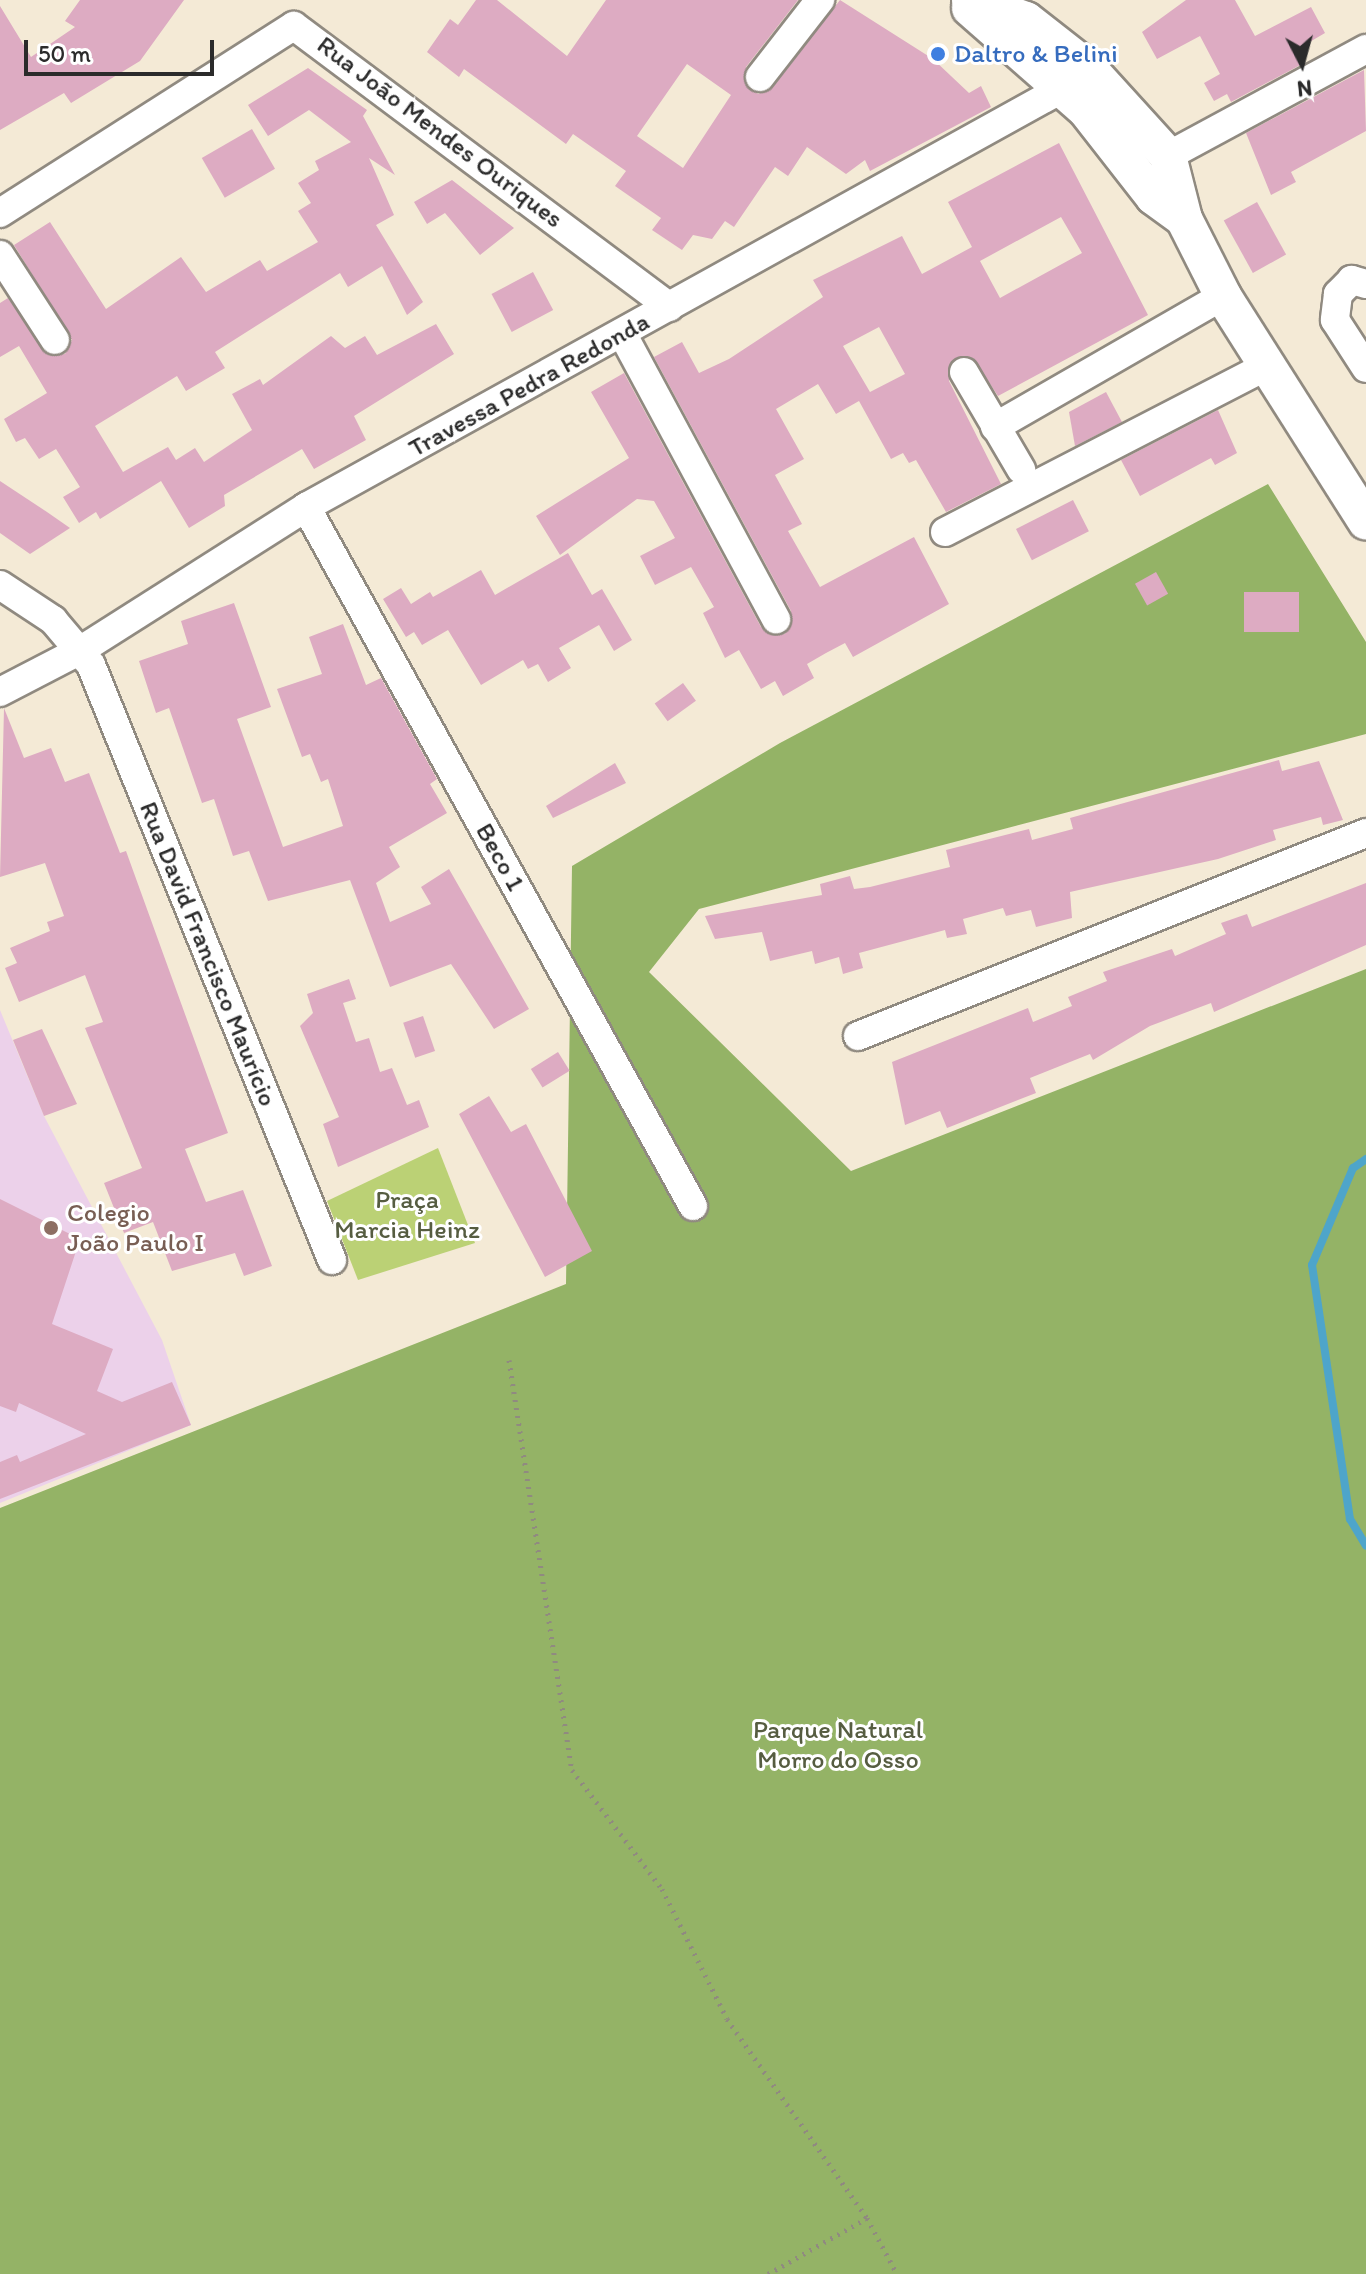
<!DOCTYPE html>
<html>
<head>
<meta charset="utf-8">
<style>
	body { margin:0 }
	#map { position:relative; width:1366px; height:2274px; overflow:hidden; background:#f4ead6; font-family:Itim,sans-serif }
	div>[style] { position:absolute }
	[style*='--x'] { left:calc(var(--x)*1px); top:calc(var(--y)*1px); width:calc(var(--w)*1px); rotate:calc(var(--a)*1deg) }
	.built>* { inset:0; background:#ecd1ea }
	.green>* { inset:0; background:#bbd175 }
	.forest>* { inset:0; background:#94b366 }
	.stream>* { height:8px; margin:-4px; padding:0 4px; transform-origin:4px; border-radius:4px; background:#4ea5ca }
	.building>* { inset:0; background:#ddabc2; transform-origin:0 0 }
	.path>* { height:5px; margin-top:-2.5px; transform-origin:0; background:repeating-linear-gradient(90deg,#908a80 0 2px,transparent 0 8px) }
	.roads { filter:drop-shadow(2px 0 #908a80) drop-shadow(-2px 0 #908a80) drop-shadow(0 2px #908a80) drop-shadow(0 -2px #908a80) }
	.minor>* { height:28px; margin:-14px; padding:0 14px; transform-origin:14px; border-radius:14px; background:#fff }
	.major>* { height:36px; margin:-18px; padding:0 18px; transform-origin:18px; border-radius:18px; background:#fff }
	.dots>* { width:22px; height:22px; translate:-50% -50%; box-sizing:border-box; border:4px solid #fff; border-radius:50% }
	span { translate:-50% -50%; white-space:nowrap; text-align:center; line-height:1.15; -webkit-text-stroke:6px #fff; paint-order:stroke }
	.shop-label { font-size:26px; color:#366cbe }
	.left { translate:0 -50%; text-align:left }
	.street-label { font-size:26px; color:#2b2b2b }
	.park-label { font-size:26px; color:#565d41 }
	.education-label { font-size:26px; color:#785e54 }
	.north { position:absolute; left:1262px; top:24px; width:80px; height:80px; -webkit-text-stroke:6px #fff; paint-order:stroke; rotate:174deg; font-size:22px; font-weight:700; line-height:32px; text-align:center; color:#2b2b2b }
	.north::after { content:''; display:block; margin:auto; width:28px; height:36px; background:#2b2b2b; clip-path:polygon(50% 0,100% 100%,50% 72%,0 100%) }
	.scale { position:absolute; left:24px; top:40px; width:190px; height:36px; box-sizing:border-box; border:4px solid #2b2b2b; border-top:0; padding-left:10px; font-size:24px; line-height:28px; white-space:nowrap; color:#2b2b2b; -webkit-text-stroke:6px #fff; paint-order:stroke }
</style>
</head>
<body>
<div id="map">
	<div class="built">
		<i style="clip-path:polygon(0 1010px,44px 1116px,162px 1340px,191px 1425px,0 1503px)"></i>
	</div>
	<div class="green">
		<i style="clip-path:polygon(438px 1148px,475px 1243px,358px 1280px,327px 1201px)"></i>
	</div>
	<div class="forest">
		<i style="clip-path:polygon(1268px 484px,1366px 642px,1366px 734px,699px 909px,649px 972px,851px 1171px,1366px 969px,1366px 2274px,0 2274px,0 1508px,566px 1284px,572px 866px,780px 743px)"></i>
	</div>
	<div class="stream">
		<i style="--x:1366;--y:1159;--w:16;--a:145"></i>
		<i style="--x:1353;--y:1168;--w:105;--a:112.9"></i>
		<i style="--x:1312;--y:1265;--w:257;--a:81.5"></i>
		<i style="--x:1350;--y:1519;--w:31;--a:59"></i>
	</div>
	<div class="building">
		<i style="clip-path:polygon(80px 0,184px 0,140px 61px,71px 103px,64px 93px,0 130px,0 6px,31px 57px,75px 27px,65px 21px)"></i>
		<i style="clip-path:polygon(evenodd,476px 0,497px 0,567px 56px,606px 0,798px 0,746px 67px,745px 84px,758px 94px,773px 87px,840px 0,933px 59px,969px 93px,981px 86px,991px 107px,870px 171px,865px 160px,846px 174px,807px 147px,788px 176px,775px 167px,734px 227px,725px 221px,712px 239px,693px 235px,682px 250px,652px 230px,661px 218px,615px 186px,626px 171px,573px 134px,566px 144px,464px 69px,459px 77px,427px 52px,450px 19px,458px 25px,476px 0,687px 64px,731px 95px,683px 168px,637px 136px,687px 64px)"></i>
		<i style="clip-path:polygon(1186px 0,1235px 0,1255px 36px,1311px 7px,1325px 33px,1296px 50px,1304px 63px,1231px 102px,1227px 94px,1214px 101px,1204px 83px,1220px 74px,1200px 36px,1157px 59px,1142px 32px)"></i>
		<i style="clip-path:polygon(308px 68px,367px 110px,363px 116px,395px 175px,369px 158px,394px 215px,376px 225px,423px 302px,407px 315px,382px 266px,348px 287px,340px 273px,215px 352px,225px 368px,186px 391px,177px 376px,95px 426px,123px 472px,168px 447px,176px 460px,195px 448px,204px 462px,252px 430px,232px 394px,260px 379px,263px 385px,331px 336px,345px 348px,365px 336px,377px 355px,436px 324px,454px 354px,354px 416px,366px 440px,314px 469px,302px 449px,224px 495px,225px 506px,189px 528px,161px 481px,100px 519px,96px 512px,79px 523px,63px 497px,80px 487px,56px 449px,39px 459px,25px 438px,16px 442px,4px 419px,47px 393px,19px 346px,0 357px,0 303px,8px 298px,48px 355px,65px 354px,72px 340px,14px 245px,50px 222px,106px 309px,181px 257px,206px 292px,260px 260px,267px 271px,318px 242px,298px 211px,311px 203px,298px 183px,319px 170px,315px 161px,351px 142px,309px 110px,268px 136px,248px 105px)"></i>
		<i style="clip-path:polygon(1364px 70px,1366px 131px,1291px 172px,1296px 182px,1271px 195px,1246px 133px)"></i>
		<i style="left:252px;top:129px;width:46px;height:58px;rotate:60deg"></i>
		<i style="clip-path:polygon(evenodd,1059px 143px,1148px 315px,998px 396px,973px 358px,950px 363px,949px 381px,1001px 484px,946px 512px,916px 460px,909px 463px,903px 453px,891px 459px,859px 401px,836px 414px,818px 384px,776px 409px,804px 459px,775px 475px,802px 524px,788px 531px,820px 587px,914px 537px,949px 604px,853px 657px,845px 643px,826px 653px,807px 664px,814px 678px,783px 696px,775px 681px,761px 689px,739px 650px,725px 658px,703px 613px,714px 607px,691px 567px,655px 585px,640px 556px,675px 538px,654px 501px,637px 499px,560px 555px,536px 516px,629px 458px,591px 392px,624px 373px,761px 627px,785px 634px,791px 611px,654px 357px,682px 342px,699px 373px,729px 359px,823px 297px,813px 280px,902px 236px,922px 274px,972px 247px,948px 202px,1059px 143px,1061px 217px,1082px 253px,1000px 298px,980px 261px,1061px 217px,1059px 143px,879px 327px,905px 374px,870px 392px,843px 346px,879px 327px)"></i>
		<i style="clip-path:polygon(452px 180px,514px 228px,480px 255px,445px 213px,427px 224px,414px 202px)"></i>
		<i style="left:1257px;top:202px;width:60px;height:38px;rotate:61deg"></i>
		<i style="left:533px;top:272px;width:43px;height:47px;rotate:62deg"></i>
		<i style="clip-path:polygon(1106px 392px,1122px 422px,1075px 446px,1069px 412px)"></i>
		<i style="clip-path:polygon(1218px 410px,1237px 453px,1215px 465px,1211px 458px,1140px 496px,1121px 460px)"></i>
		<i style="clip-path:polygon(0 481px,47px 512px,70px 528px,30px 554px,0 533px)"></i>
		<i style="left:1073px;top:500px;width:35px;height:64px;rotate:63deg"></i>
		<i style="clip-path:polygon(568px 553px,592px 595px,602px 589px,632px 640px,614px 651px,599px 625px,559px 648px,571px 668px,548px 682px,538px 664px,528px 669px,523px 660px,481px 685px,448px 630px,422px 645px,414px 632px,406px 637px,383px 599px,401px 588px,411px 604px,430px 592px,433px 597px,481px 570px,495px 595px)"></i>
		<i style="left:1156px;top:572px;width:25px;height:24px;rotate:61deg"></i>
		<i style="left:1299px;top:592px;width:40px;height:55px;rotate:90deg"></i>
		<i style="clip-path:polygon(234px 603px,271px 707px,237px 719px,283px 847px,343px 826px,328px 779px,321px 782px,310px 754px,302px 757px,277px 689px,322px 674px,309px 637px,343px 624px,366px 685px,381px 678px,437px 779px,430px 784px,447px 813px,389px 847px,400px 867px,376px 883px,390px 922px,431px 904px,421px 887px,449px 869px,529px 1009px,494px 1029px,451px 964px,390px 987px,350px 880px,268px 901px,249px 851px,233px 856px,214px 799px,202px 803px,169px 708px,156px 713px,139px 661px,188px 644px,181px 621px)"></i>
		<i style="left:683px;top:683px;width:22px;height:35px;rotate:54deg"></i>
		<i style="clip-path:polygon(4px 708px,24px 758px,51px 748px,65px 782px,89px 773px,120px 853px,126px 851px,228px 1133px,185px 1149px,206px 1202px,243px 1190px,272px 1266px,244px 1276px,235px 1253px,172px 1271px,153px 1222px,124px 1233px,104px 1183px,142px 1168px,85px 1028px,103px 1022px,85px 975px,19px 1002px,5px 968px,17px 963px,10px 948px,50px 931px,47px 922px,64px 916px,45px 863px,0 877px)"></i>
		<i style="clip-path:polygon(1279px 760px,1282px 771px,1319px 761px,1343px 820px,1323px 825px,1321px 817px,1273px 830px,1276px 840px,1218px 859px,1070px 892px,1072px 918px,1036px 927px,1031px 910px,1006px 916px,1003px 908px,963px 919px,967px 934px,947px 938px,945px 930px,859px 953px,863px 968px,843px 974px,839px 957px,815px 964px,812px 951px,770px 961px,762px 932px,715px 939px,705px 916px,822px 895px,820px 884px,850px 876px,854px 889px,870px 887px,950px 867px,946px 850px,1029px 829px,1032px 840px,1073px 829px,1070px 818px)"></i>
		<i style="clip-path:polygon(615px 763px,626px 783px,553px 818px,546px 806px)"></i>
		<i style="clip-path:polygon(1366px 883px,1366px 945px,1214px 1012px,1211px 1003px,1150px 1026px,1093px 1060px,1090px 1054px,1030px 1078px,1036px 1093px,947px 1128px,940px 1111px,905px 1125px,892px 1062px,1028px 1008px,1033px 1022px,1072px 1006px,1068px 997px,1107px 981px,1103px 972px,1172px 949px,1175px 956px,1226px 934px,1221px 923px,1247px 914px,1252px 927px)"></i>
		<i style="clip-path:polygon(349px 979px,356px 999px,343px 1003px,356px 1042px,369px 1038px,380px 1072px,392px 1068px,407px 1105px,419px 1100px,429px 1127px,338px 1167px,323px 1124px,339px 1117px,300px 1026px,313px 1013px,307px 994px)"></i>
		<i style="left:423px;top:1016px;width:37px;height:21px;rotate:71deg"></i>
		<i style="clip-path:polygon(42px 1029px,77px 1104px,44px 1116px,13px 1040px)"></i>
		<i style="left:558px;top:1052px;width:22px;height:32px;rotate:58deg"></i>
		<i style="clip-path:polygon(489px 1096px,511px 1132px,526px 1124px,592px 1251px,545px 1277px,459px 1114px)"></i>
		<i style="clip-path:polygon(0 1199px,80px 1239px,52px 1324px,113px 1349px,97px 1391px,122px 1402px,172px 1382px,191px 1425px,0 1499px,0 1462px,17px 1455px,20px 1462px,86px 1434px,19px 1403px,16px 1412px,0 1406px)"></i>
	</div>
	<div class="path">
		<i style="--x:509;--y:1360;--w:415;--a:81.3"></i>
		<i style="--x:572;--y:1770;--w:149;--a:52.9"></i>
		<i style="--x:662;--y:1889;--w:145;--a:63.4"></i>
		<i style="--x:727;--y:2019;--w:243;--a:54.9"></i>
		<i style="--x:867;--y:2218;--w:64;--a:61.8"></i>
		<i style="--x:768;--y:2274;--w:114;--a:-29.5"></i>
	</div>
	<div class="roads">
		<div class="minor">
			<i style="--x:760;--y:77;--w:98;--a:-52.1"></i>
			<i style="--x:1168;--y:156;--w:225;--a:-28.4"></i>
			<i style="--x:0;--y:213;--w:348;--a:-32.5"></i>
			<i style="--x:294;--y:26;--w:469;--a:36.8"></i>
			<i style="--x:0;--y:255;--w:101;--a:57.1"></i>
			<i style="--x:1366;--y:284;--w:15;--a:-164"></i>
			<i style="--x:1352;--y:280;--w:20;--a:135"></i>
			<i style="--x:1338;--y:294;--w:26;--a:97"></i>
			<i style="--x:1335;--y:320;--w:57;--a:57.1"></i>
			<i style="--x:623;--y:335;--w:323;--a:61.7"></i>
			<i style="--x:964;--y:372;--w:113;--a:59.6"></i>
			<i style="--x:995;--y:427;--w:263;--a:-29.9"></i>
			<i style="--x:306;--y:507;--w:799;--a:61.03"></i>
			<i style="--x:945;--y:532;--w:358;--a:-27.3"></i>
			<i style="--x:0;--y:585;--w:64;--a:33.4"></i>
			<i style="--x:53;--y:620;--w:59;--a:49.8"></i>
			<i style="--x:91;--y:665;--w:642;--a:67.95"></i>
			<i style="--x:0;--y:692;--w:91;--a:-27.4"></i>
			<i style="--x:81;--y:650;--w:267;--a:-32.4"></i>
			<i style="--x:306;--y:507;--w:865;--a:-28.96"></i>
			<i style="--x:1063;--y:88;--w:16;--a:-79"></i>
			<i style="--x:858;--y:1036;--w:547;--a:-21.78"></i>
		</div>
		<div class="major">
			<i style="--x:970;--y:0;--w:59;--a:19.7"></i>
			<i style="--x:1026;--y:20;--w:81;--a:38"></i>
			<i style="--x:1090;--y:70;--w:116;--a:47.8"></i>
			<i style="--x:1168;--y:156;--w:65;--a:75.7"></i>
			<i style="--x:1184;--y:219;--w:86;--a:63.1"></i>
			<i style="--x:1223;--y:296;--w:267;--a:57.6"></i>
			<i style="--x:970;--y:8;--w:154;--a:41.3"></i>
			<i style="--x:1086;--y:110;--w:110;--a:52"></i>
			<i style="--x:1154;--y:197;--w:37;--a:36"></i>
		</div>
	</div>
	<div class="dots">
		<i style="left:938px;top:54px;background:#3f7fe0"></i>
		<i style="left:51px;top:1228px;background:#8d6e63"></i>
	</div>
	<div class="shop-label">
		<span class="left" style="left:954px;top:54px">Daltro &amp; Belini</span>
	</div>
	<div class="street-label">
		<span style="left:440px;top:132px;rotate:37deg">Rua João Mendes Ouriques</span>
		<span style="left:529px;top:385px;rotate:-29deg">Travessa Pedra Redonda</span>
		<span style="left:500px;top:857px;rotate:61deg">Beco 1</span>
		<span style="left:208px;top:954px;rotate:68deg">Rua David Francisco Maurício</span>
	</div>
	<div class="park-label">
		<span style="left:407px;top:1215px">Praça<br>Marcia Heinz</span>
		<span style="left:838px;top:1745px">Parque Natural<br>Morro do Osso</span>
	</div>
	<div class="education-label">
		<span class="left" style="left:67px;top:1228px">Colegio<br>João Paulo I</span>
	</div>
	<div class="north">N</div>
	<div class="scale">50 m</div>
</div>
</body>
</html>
